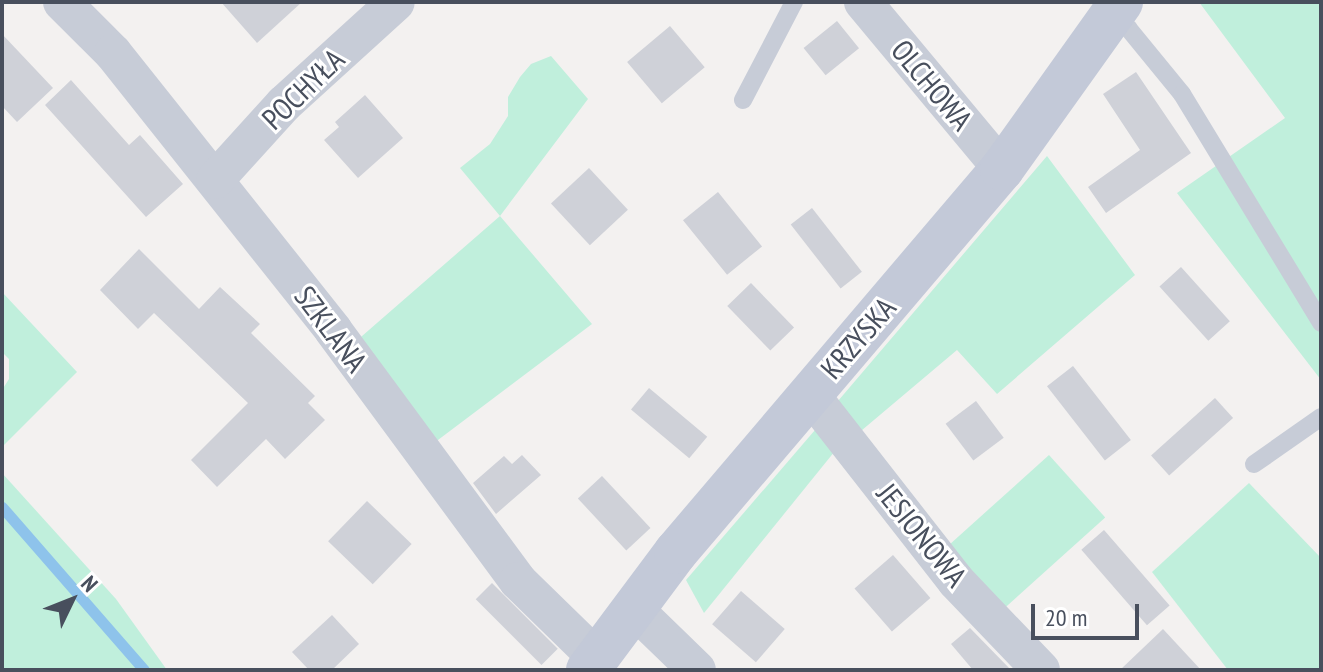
<!DOCTYPE html>
<html>
<head>
<meta charset="utf-8">
<style>
	body { margin:0 }
	#map { position:relative; width:1323px; height:672px; overflow:hidden; background:#f3f1f0; font-family:"PT Sans Narrow",sans-serif }
	div>[style] { position:absolute }
	[style*='--x'] { left:calc(var(--x)*1px); top:calc(var(--y)*1px); width:calc(var(--w)*1px); rotate:calc(var(--a)*1deg) }
	.green>* { inset:0; background:#c0efdc; transform-origin:0 0 }
	.stream>* { height:11px; margin:-5.5px; padding:0 5.5px; transform-origin:5.5px; border-radius:5.5px; background:#8ec3eb }
	.building>* { inset:0; background:#cfd1d8; transform-origin:0 0 }
	.lane>* { height:18px; margin:-9px; padding:0 9px; transform-origin:9px; border-radius:9px; background:#c7ccd7 }
	.street>* { height:38px; margin:-19px; padding:0 19px; transform-origin:19px; border-radius:19px; background:#c7ccd7 }
	.secondary>* { height:44px; margin:-22px; padding:0 22px; transform-origin:22px; border-radius:22px; background:#c3c9d8 }
	span { translate:-50% -50%; white-space:nowrap; text-align:center; line-height:1.15; -webkit-text-stroke:6px #fff; paint-order:stroke }
	.street-label { font-size:30px; color:#484f5d }
	.frame { position:absolute; inset:0; border:4px solid #484f5d; pointer-events:none }
	.north { position:absolute; left:32px; top:560px; width:80px; height:80px; -webkit-text-stroke:6px #fff; paint-order:stroke; rotate:47deg; font-size:22px; font-weight:700; line-height:32px; text-align:center; color:#484f5d }
	.north::after { content:''; display:block; margin:auto; width:28px; height:36px; background:#484f5d; clip-path:polygon(50% 0,100% 100%,50% 72%,0 100%) }
	.scale { position:absolute; left:1031px; top:604px; width:108px; height:36px; box-sizing:border-box; border:4px solid #484f5d; border-top:0; padding-left:10px; font-size:24px; line-height:28px; white-space:nowrap; color:#484f5d; -webkit-text-stroke:6px #fff; paint-order:stroke }
</style>
</head>
<body>
<div id="map">
	<div class="green">
		<i style="clip-path:polygon(1199px 2px,1321px 2px,1321px 380px,1177px 193px,1285px 118px)"></i>
		<i style="clip-path:polygon(551px 56px,588px 99px,500px 216px,592px 324px,430px 446px,354px 343px,500px 216px,460px 168px,490px 144px,508px 116px,508px 97px,520px 77px,531px 64px)"></i>
		<i style="clip-path:polygon(1047px 156px,1135px 275px,997px 394px,957px 350px,855px 436px,838px 401px)"></i>
		<i style="clip-path:polygon(2px 292px,77px 372px,2px 447px,2px 390px,9px 379px,9px 359px,2px 352px)"></i>
		<i style="clip-path:polygon(815px 430px,839px 446px,704px 613px,686px 580px)"></i>
		<i style="left:1049px;top:455px;width:84px;height:145px;rotate:48deg"></i>
		<i style="clip-path:polygon(2px 473px,116px 599px,167px 670px,2px 670px)"></i>
		<i style="clip-path:polygon(1249px 483px,1321px 558px,1321px 670px,1228px 670px,1152px 572px)"></i>
	</div>
	<div class="stream">
		<i style="--x:2;--y:507;--w:216;--a:48.9"></i>
	</div>
	<div class="building">
		<i style="clip-path:polygon(221px 2px,302px 2px,257px 43px)"></i>
		<i style="left:837px;top:21px;width:35px;height:43px;rotate:51deg"></i>
		<i style="left:670px;top:26px;width:54px;height:56px;rotate:50deg"></i>
		<i style="clip-path:polygon(2px 34px,53px 88px,17px 122px,2px 106px)"></i>
		<i style="clip-path:polygon(1136px 72px,1191px 153px,1106px 213px,1088px 187px,1140px 150px,1103px 94px)"></i>
		<i style="clip-path:polygon(71px 80px,129px 145px,140px 135px,183px 184px,146px 217px,45px 105px)"></i>
		<i style="clip-path:polygon(365px 95px,403px 138px,358px 178px,324px 140px,339px 127px,335px 122px)"></i>
		<i style="left:589px;top:168px;width:57px;height:52px;rotate:47deg"></i>
		<i style="left:718px;top:192px;width:70px;height:45px;rotate:51deg"></i>
		<i style="left:812px;top:208px;width:81px;height:27px;rotate:52deg"></i>
		<i style="clip-path:polygon(139px 249px,199px 309px,220px 287px,260px 324px,251px 333px,315px 396px,308px 403px,325px 420px,285px 459px,266px 439px,217px 487px,191px 460px,248px 403px,154px 313px,138px 329px,100px 290px)"></i>
		<i style="left:1181px;top:267px;width:73px;height:29px;rotate:48deg"></i>
		<i style="left:751px;top:283px;width:62px;height:33px;rotate:46deg"></i>
		<i style="left:1073px;top:366px;width:94px;height:33px;rotate:52deg"></i>
		<i style="left:649px;top:388px;width:76px;height:28px;rotate:40deg"></i>
		<i style="left:1215px;top:398px;width:27px;height:86px;rotate:48deg"></i>
		<i style="left:976px;top:401px;width:46px;height:38px;rotate:53deg"></i>
		<i style="clip-path:polygon(522px 455px,541px 475px,496px 514px,473px 483px,504px 456px,512px 464px)"></i>
		<i style="left:602px;top:476px;width:71px;height:33px;rotate:47deg"></i>
		<i style="left:367px;top:501px;width:62px;height:56px;rotate:44deg"></i>
		<i style="left:1104px;top:530px;width:100px;height:30px;rotate:49deg"></i>
		<i style="left:893px;top:555px;width:57px;height:51px;rotate:49deg"></i>
		<i style="left:492px;top:583px;width:93px;height:23px;rotate:45deg"></i>
		<i style="left:741px;top:591px;width:58px;height:44px;rotate:41deg"></i>
		<i style="clip-path:polygon(332px 615px,359px 644px,332px 670px,309px 670px,292px 652px)"></i>
		<i style="clip-path:polygon(970px 628px,1011px 670px,973px 670px,951px 644px)"></i>
		<i style="clip-path:polygon(1163px 629px,1201px 670px,1120px 670px)"></i>
	</div>
	<div class="lane">
		<i style="--x:1111;--y:18;--w:20;--a:30"></i>
		<i style="--x:1128;--y:28;--w:85;--a:50.7"></i>
		<i style="--x:1182;--y:94;--w:268;--a:58.7"></i>
		<i style="--x:743;--y:100;--w:110;--a:-62.5"></i>
		<i style="--x:1254;--y:464;--w:82;--a:-35"></i>
	</div>
	<div class="street">
		<i style="--x:62;--y:2;--w:72;--a:45"></i>
		<i style="--x:113;--y:53;--w:354;--a:51.5"></i>
		<i style="--x:333;--y:330;--w:312;--a:53.6"></i>
		<i style="--x:518;--y:581;--w:109;--a:44.3"></i>
		<i style="--x:863;--y:2;--w:217;--a:50.2"></i>
		<i style="--x:215;--y:180;--w:103;--a:-47.8"></i>
		<i style="--x:284;--y:104;--w:151;--a:-42.3"></i>
		<i style="--x:810;--y:394;--w:237;--a:52"></i>
		<i style="--x:956;--y:581;--w:123;--a:46.3"></i>
		<i style="--x:633;--y:608;--w:89;--a:44.1"></i>
	</div>
	<div class="secondary">
		<i style="--x:588;--y:670;--w:147;--a:-53.3"></i>
		<i style="--x:676;--y:552;--w:503;--a:-49.6"></i>
		<i style="--x:1002;--y:169;--w:205;--a:-54.5"></i>
	</div>
	<div class="street-label">
		<span style="left:932px;top:85px;rotate:50deg">OLCHOWA</span>
		<span style="left:303px;top:89px;rotate:-44deg">POCHYŁA</span>
		<span style="left:331px;top:329px;rotate:53deg">SZKLANA</span>
		<span style="left:858px;top:338px;rotate:-49deg">KRZYSKA</span>
		<span style="left:922px;top:535px;rotate:51deg">JESIONOWA</span>
	</div>
	<div class="frame"></div>
	<div class="north">N</div>
	<div class="scale">20 m</div>
</div>
</body>
</html>
